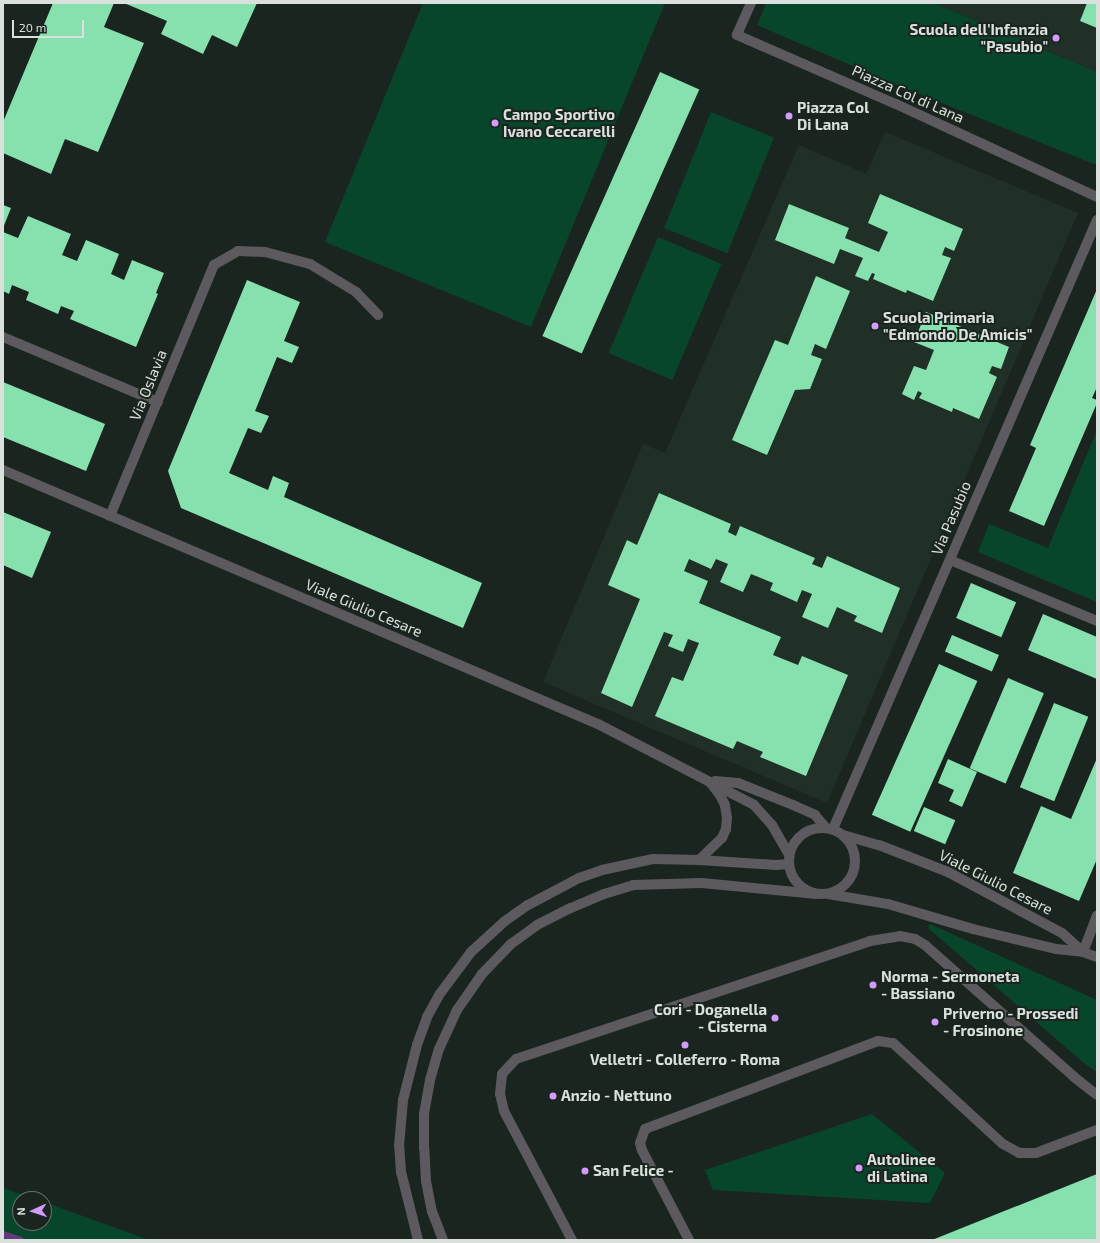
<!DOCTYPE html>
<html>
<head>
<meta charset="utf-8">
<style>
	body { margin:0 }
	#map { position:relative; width:1100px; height:1243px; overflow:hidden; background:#1b251f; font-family:"Exo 2",sans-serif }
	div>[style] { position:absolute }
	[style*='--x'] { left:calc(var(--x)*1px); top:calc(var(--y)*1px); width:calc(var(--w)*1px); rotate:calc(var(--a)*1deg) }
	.built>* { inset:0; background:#203027 }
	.green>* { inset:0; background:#08462b; transform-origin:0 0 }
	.stream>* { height:7px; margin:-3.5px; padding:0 3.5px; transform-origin:3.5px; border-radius:3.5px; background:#623a7d }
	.building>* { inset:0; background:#86e1af; transform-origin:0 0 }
	.service>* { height:10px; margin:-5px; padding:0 5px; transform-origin:5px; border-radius:5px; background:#5c5a5e }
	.minor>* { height:10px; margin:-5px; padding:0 5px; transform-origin:5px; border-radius:5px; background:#5c5a5e }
	.minor>.ring { margin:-5px; padding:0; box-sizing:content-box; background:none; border:10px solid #5c5a5e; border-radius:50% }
	.dots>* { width:11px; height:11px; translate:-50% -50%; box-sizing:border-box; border:2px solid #1b251f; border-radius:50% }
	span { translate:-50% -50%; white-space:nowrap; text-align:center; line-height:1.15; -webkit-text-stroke:4px #1b251f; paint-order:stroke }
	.poi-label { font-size:15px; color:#dae0dc; font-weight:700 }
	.right { translate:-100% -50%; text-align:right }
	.left { translate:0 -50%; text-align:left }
	.street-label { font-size:15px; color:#dae0dc }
	.frame { position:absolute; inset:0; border:4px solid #dae0dc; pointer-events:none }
	.north { position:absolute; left:12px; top:1191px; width:40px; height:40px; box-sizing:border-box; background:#1b251f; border:1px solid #67706b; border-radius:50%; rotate:267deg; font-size:11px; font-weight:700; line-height:16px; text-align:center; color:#dae0dc }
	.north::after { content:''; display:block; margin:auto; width:14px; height:18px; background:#d39cfc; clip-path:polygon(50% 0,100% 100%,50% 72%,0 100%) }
	.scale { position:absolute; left:12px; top:20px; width:72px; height:18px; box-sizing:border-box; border:2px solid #dae0dc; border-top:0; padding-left:5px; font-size:12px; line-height:14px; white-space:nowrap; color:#dae0dc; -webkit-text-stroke:3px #1b251f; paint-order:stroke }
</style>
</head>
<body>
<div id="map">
	<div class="built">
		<i style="clip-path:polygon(934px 3px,1097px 3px,1097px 72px)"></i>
		<i style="clip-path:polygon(885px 132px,1078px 213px,827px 803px,543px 682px,643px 444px,665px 453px,799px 145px,866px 174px)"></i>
	</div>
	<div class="green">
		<i style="clip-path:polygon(423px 3px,665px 3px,531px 327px,325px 242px)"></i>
		<i style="clip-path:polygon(766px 3px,934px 3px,1097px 72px,1097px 163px,1094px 164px,902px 87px,757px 25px)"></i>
		<i style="left:711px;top:112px;width:68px;height:125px;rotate:22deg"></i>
		<i style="left:658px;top:237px;width:69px;height:126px;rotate:23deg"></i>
		<i style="clip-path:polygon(1097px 430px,1097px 602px,978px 552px,989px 524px,1048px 548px)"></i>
		<i style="clip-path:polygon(930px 924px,1097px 1000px,1097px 1072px,1085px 1064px,928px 928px)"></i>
		<i style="clip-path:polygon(872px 1114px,945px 1173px,930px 1203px,713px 1190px,705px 1170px)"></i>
		<i style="clip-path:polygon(3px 1188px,35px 1199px,20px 1199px,20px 1223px,44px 1223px,44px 1202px,149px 1240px,3px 1240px)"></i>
	</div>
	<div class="stream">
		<i style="--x:3;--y:1234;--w:18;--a:19"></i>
	</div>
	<div class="building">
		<i style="clip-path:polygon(53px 3px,114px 3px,104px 27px,144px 43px,98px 152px,65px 139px,51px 174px,3px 153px,3px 122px)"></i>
		<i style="clip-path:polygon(124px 3px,257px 3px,237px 47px,212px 35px,203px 54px,161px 34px,167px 21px)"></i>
		<i style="clip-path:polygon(1087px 3px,1097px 3px,1097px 28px,1080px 21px)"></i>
		<i style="left:660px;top:72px;width:43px;height:289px;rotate:24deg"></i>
		<i style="clip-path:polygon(880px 194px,963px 229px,954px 251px,945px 247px,942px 255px,951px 258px,933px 301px,907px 290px,906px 293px,873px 279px,875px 274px,872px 273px,868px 281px,855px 276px,863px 258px,840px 249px,834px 264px,775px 240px,789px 204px,849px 228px,845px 238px,879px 252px,888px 232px,868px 223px)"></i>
		<i style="clip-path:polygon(3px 205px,11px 208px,3px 228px)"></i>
		<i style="clip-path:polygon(28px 216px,71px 234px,62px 255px,77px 261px,86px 240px,119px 254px,111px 274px,124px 280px,132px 260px,164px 273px,156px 293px,158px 294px,136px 347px,70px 319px,74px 311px,61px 306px,58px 314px,26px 300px,29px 292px,12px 285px,9px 294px,3px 291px,3px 232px,18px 238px)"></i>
		<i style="clip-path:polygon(816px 276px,850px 291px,826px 349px,815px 344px,811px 355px,822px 359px,810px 389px,795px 390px,767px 455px,732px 440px,775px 340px,788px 345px)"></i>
		<i style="clip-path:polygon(247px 280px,300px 302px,284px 341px,299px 347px,292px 363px,277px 357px,255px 411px,269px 416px,261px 433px,248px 428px,229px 473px,268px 490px,273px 476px,289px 483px,284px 497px,482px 583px,463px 628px,181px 508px,168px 471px)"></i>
		<i style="clip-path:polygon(1097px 289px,1097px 387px,1092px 398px,1097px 400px,1097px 403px,1044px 526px,1009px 511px,1036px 448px,1030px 445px)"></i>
		<i style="clip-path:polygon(926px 312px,1009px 347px,1001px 369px,992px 366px,989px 373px,997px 377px,979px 419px,953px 408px,952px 412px,919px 398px,922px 393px,918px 391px,914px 400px,902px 394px,914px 366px,926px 370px,934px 350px,914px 342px)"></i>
		<i style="clip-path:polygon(3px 382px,105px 424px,86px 471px,3px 437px)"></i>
		<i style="clip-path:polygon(659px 493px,731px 524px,728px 532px,736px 536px,740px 526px,815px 558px,812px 564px,822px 568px,827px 556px,900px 588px,882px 633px,854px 621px,857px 616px,837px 607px,828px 628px,802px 617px,812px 594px,802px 590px,797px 602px,770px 590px,773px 583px,751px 574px,743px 592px,720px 582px,728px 564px,716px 559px,711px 569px,689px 559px,684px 571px,708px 581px,699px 603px,781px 637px,773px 655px,798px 665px,802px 656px,848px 675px,806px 776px,760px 757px,763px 752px,737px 741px,733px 749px,655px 716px,672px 677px,683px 681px,699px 643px,688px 639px,683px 652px,668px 646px,673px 635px,664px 632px,632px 707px,601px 693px,640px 599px,608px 585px,627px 540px,637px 545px)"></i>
		<i style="clip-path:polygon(3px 512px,51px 532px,32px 578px,3px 565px)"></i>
		<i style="left:971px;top:583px;width:49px;height:38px;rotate:23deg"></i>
		<i style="clip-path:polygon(1043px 614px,1097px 637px,1097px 679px,1028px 650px)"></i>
		<i style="left:952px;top:635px;width:51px;height:18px;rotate:23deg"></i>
		<i style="left:939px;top:664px;width:42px;height:165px;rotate:24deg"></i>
		<i style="left:1008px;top:678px;width:39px;height:98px;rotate:23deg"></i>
		<i style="left:1054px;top:703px;width:37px;height:91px;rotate:22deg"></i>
		<i style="clip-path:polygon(1097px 758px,1097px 859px,1079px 901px,1013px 873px,1041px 806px,1071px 819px)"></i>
		<i style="clip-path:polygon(948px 759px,977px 772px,962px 807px,949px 801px,954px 790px,938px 783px)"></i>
		<i style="left:924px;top:807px;width:34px;height:26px;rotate:23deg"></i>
		<i style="clip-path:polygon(1097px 1174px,1097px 1240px,932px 1240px)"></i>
	</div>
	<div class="service">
		<i style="--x:214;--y:265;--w:28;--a:-30"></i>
		<i style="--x:238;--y:251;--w:27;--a:2"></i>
		<i style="--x:265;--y:252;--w:47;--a:14.9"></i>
		<i style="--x:310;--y:264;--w:54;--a:31.3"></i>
		<i style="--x:356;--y:292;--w:32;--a:46"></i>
		<i style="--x:699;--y:860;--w:32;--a:-44"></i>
		<i style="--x:722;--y:838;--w:10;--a:-66"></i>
		<i style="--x:726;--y:829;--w:11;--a:-85"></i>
		<i style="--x:727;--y:818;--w:13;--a:-99"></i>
		<i style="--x:725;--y:805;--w:11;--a:-117"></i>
		<i style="--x:720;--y:795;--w:16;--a:-128"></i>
		<i style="--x:572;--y:1240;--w:146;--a:-117.8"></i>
		<i style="--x:504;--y:1111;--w:17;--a:-103"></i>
		<i style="--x:500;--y:1094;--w:20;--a:-84"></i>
		<i style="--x:502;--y:1074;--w:21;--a:-47"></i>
		<i style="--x:516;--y:1059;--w:373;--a:-18.4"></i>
		<i style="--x:870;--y:941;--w:30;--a:-9"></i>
		<i style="--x:900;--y:936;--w:15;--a:11"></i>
		<i style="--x:915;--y:939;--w:12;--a:31"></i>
		<i style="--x:925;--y:945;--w:199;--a:41.5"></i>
		<i style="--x:1074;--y:1077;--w:29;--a:38"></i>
		<i style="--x:689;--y:1240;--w:102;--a:-117.6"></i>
		<i style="--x:642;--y:1150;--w:7;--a:-106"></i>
		<i style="--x:640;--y:1143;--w:15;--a:-70"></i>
		<i style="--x:645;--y:1129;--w:249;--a:-20.7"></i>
		<i style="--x:878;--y:1041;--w:15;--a:8"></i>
		<i style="--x:893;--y:1043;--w:149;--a:42.6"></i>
		<i style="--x:1003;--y:1144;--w:18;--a:29"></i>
		<i style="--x:1019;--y:1153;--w:17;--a:0"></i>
		<i style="--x:1036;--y:1153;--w:65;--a:-20.7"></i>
	</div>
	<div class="minor">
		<i style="--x:751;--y:3;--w:35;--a:114"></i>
		<i style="--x:737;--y:35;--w:173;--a:23.5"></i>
		<i style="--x:896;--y:104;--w:221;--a:24.8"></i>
		<i style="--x:3;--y:337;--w:168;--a:22.8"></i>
		<i style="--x:3;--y:470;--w:647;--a:23.12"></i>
		<i style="--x:598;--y:724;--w:176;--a:27.4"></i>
		<i style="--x:754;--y:805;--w:27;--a:48"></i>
		<i style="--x:772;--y:825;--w:34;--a:60"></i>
		<i style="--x:110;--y:516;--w:272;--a:-67.5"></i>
		<i style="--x:950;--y:560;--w:159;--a:22.5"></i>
		<i style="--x:715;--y:781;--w:23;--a:5"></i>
		<i style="--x:738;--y:783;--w:59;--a:21.8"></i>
		<i style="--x:793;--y:805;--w:24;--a:24"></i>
		<i style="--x:815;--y:815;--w:16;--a:50"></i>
		<i class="ring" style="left:789px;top:828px;width:56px;height:56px"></i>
		<i style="--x:833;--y:829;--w:664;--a:-66.56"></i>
		<i style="--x:843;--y:835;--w:37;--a:16"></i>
		<i style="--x:879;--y:845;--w:74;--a:21.4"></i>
		<i style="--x:948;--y:872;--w:129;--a:28.2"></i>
		<i style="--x:1062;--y:933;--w:28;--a:42"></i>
		<i style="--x:1083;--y:952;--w:15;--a:20"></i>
		<i style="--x:828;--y:894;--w:61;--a:9.5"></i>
		<i style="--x:888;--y:904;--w:89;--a:16.4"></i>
		<i style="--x:973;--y:929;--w:85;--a:13.5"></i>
		<i style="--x:1056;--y:949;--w:27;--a:6"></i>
		<i style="--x:1083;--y:952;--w:39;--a:-69"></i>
		<i style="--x:418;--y:1240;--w:70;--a:-104"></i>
		<i style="--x:401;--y:1172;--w:26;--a:-94"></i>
		<i style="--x:399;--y:1146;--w:46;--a:-85"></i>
		<i style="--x:403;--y:1100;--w:57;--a:-75.7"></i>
		<i style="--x:417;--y:1045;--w:30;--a:-70"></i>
		<i style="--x:427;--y:1017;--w:25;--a:-61"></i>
		<i style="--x:439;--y:995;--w:54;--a:-53.3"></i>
		<i style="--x:471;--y:952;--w:46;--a:-42.4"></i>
		<i style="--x:505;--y:921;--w:28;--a:-35"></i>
		<i style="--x:528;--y:905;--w:58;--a:-27.9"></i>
		<i style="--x:579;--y:878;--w:24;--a:-19"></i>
		<i style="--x:602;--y:870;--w:52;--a:-12.2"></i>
		<i style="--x:653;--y:859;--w:46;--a:1.2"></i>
		<i style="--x:699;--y:860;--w:77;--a:3.7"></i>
		<i style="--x:776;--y:865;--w:13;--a:-4"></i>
		<i style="--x:443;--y:1240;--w:30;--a:-111"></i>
		<i style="--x:432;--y:1212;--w:32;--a:-101"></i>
		<i style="--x:426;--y:1181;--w:33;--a:-93"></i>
		<i style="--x:424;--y:1148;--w:34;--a:-90"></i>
		<i style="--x:424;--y:1114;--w:35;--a:-80"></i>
		<i style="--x:430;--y:1080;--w:32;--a:-74"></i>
		<i style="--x:439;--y:1049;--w:43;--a:-65.2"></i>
		<i style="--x:457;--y:1010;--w:44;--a:-55.2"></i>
		<i style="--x:482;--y:974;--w:42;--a:-46"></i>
		<i style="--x:511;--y:944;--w:32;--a:-36"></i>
		<i style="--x:537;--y:925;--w:38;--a:-27"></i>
		<i style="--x:571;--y:908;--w:36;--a:-23"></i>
		<i style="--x:604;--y:894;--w:30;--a:-17"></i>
		<i style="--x:633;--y:885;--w:69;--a:-1.7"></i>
		<i style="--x:702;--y:883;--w:115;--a:5.5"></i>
	</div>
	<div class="dots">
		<i style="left:1056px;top:38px;background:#d39cfc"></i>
		<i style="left:789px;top:116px;background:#d39cfc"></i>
		<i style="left:495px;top:123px;background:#d39cfc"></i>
		<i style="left:875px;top:326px;background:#d39cfc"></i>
		<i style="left:873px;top:985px;background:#d39cfc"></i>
		<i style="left:775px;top:1018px;background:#d39cfc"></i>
		<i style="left:935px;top:1022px;background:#d39cfc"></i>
		<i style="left:685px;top:1045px;background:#d39cfc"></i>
		<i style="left:553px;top:1096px;background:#d39cfc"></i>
		<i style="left:859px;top:1168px;background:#d39cfc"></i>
		<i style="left:585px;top:1171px;background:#d39cfc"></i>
	</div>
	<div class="poi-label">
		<span class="right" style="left:1048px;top:38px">Scuola dell'Infanzia<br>"Pasubio"</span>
		<span class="left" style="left:797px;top:116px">Piazza Col<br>Di Lana</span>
		<span class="left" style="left:503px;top:123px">Campo Sportivo<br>Ivano Ceccarelli</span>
		<span class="left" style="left:883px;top:326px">Scuola Primaria<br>"Edmondo De Amicis"</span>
		<span class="left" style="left:881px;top:985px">Norma - Sermoneta<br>- Bassiano</span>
		<span class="right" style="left:767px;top:1018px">Cori - Doganella<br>- Cisterna</span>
		<span class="left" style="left:943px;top:1022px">Priverno - Prossedi<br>- Frosinone</span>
		<span style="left:685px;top:1060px">Velletri - Colleferro - Roma</span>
		<span class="left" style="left:561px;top:1096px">Anzio - Nettuno</span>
		<span class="left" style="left:867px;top:1168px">Autolinee<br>di Latina</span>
		<span class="left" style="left:593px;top:1171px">San Felice -</span>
	</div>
	<div class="street-label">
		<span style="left:908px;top:94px;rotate:24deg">Piazza Col di Lana</span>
		<span style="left:148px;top:385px;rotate:-68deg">Via Oslavia</span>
		<span style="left:951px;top:518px;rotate:-67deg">Via Pasubio</span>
		<span style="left:364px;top:608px;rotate:23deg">Viale Giulio Cesare</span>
		<span style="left:996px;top:882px;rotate:27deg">Viale Giulio Cesare</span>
	</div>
	<div class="frame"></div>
	<div class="north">N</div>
	<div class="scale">20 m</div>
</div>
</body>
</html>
